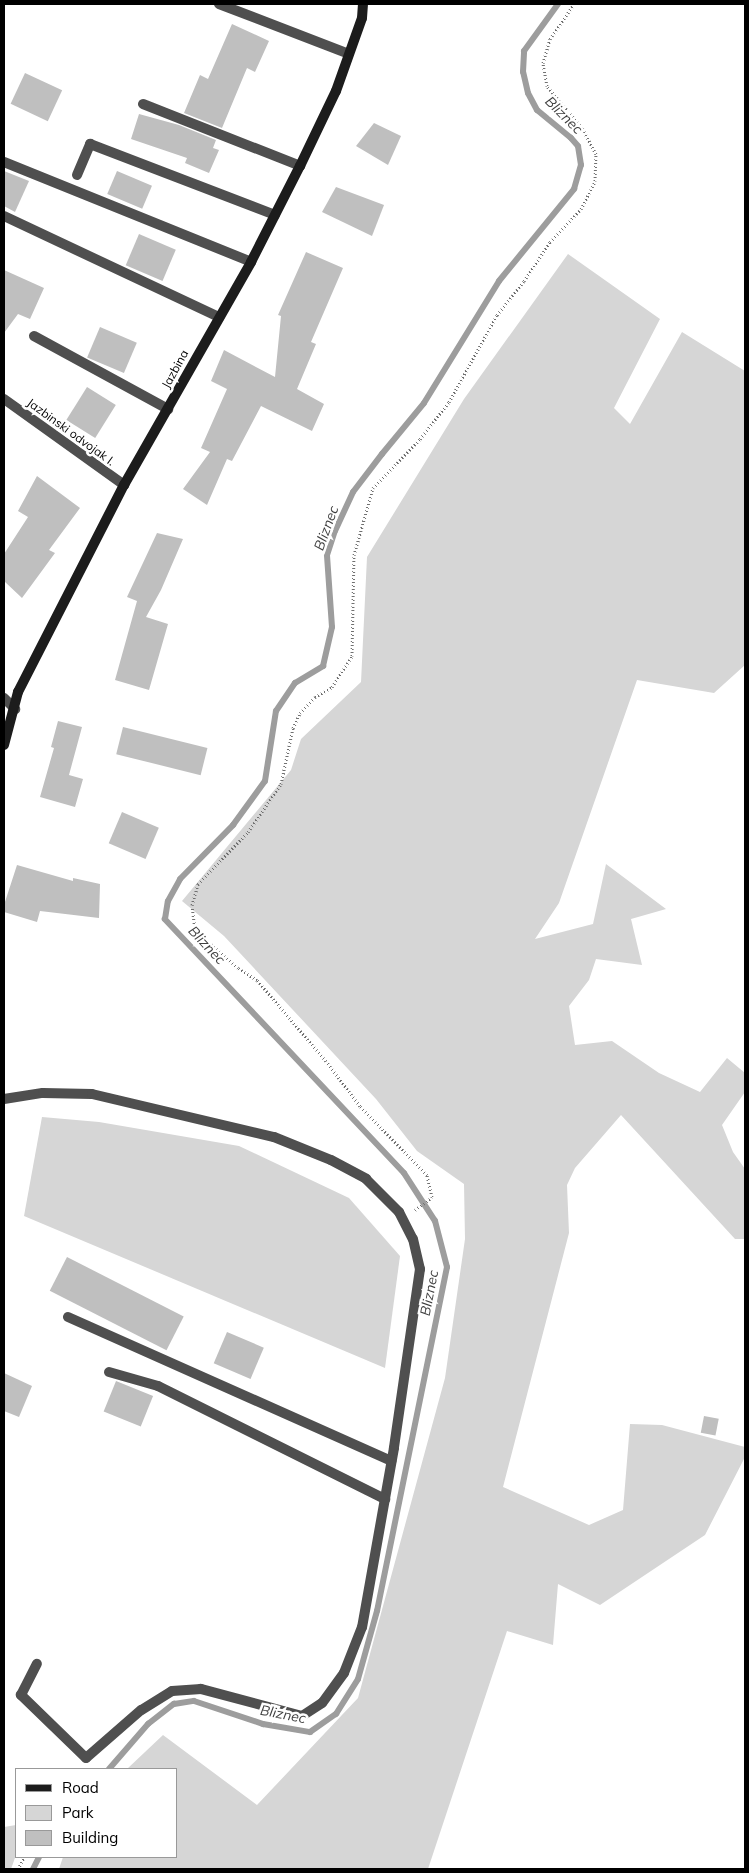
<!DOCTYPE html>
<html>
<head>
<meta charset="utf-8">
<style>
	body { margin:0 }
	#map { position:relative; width:749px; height:1873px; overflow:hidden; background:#fff; font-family:Mulish,sans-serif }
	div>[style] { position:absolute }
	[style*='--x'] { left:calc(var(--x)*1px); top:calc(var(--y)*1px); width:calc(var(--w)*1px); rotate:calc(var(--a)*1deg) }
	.green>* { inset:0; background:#d6d6d6 }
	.stream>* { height:6px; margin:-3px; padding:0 3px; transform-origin:3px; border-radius:3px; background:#9d9d9d }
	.building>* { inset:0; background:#bfbfbf; transform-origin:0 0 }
	.path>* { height:3px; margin-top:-1.5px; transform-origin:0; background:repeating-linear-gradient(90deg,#717171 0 1px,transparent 0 3.5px) }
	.lane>* { height:10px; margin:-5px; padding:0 5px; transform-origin:5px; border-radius:5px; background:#4f4f4f }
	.street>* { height:10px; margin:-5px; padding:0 5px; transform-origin:5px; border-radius:5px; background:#4f4f4f }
	.secondary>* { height:10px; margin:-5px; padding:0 5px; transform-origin:5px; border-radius:5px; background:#1c1c1c }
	span { translate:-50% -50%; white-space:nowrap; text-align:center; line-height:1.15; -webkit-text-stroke:5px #fff; paint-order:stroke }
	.street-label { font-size:12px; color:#000 }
	.water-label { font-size:14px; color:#3e3e3e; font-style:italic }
	.frame { position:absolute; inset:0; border:5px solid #000; pointer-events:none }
	.legend { position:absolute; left:15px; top:1768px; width:162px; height:90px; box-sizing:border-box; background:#fff; border:1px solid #999; margin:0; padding:6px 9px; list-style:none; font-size:15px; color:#000 }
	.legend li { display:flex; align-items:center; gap:10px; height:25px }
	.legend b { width:25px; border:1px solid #999 }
</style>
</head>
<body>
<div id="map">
	<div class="green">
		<i style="clip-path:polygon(568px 254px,660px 319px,614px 408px,630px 424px,682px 332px,745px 371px,745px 665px,714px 693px,637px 680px,559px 903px,535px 939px,593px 924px,606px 864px,666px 909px,631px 919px,642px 965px,596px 959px,589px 980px,569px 1006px,575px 1045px,612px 1041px,659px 1073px,700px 1092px,727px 1058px,745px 1073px,745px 1092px,722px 1125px,733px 1152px,745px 1169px,745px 1239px,735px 1239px,621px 1115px,575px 1168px,567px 1185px,569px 1233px,503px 1487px,589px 1525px,623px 1510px,630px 1424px,662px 1425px,745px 1447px,745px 1457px,705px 1535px,600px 1605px,558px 1584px,553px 1645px,507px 1631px,428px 1869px,59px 1869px,63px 1857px,176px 1857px,176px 1769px,127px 1769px,163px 1735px,257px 1805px,358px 1698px,445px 1378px,465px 1239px,464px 1184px,417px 1151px,376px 1099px,224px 936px,182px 901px,291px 770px,301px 739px,361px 682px,367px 557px,464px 399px)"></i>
		<i style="clip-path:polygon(42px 1117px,99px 1122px,239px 1146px,349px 1198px,400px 1256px,385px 1368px,24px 1216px)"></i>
		<i style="clip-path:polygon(16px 1825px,16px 1855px,11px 1869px,4px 1869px,4px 1827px)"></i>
	</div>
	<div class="stream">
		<i style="--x:109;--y:1769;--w:60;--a:-49.1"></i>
		<i style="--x:148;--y:1724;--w:33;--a:-38"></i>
		<i style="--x:174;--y:1704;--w:20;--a:-9"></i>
		<i style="--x:194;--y:1701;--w:73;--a:18.4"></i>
		<i style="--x:263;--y:1724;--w:48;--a:9.7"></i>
		<i style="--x:310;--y:1732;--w:32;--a:-35"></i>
		<i style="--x:336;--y:1714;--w:41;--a:-57.8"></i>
		<i style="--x:358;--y:1679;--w:71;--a:-74.4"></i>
		<i style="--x:377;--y:1611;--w:351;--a:-78.5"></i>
		<i style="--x:447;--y:1267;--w:48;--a:-104.6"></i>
		<i style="--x:435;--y:1221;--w:57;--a:-122.9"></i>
		<i style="--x:404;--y:1173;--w:349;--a:-133.3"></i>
		<i style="--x:165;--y:919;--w:18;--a:-81"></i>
		<i style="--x:168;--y:901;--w:25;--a:-61"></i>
		<i style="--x:180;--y:879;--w:76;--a:-45.5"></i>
		<i style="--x:233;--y:825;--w:54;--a:-54"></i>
		<i style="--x:265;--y:781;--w:71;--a:-81.1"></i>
		<i style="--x:276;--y:711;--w:34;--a:-56"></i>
		<i style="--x:295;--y:683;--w:33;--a:-31"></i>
		<i style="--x:323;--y:666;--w:40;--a:-77"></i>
		<i style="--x:332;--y:627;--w:72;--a:-94"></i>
		<i style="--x:327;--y:555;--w:25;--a:-72"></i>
		<i style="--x:335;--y:531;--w:43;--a:-65.2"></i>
		<i style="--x:353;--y:492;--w:48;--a:-52.7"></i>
		<i style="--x:382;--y:454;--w:66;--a:-50.5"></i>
		<i style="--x:424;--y:403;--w:143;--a:-58.4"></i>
		<i style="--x:499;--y:281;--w:119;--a:-50.8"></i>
		<i style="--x:574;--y:189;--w:25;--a:-74"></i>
		<i style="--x:581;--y:165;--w:19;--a:-99"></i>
		<i style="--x:578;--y:146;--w:11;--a:-131"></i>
		<i style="--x:571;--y:138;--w:44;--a:-140.5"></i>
		<i style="--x:537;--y:110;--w:19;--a:-118"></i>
		<i style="--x:528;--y:93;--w:22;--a:-103"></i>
		<i style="--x:523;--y:72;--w:21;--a:-87"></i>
		<i style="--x:524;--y:51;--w:58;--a:-54.1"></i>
		<i style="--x:33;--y:1869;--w:13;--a:-63"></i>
	</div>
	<div class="building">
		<i style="clip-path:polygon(232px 24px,269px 41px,255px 72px,247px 68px,222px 128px,184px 113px,200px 75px,208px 79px)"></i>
		<i style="left:25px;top:73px;width:41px;height:34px;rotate:25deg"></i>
		<i style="clip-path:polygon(139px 114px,179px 125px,216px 140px,213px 148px,219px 150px,209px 173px,185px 163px,187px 158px,131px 139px)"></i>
		<i style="clip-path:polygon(374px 123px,401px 136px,388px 165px,356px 146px)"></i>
		<i style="clip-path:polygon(4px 171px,29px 181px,15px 212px,4px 206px)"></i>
		<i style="left:117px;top:171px;width:38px;height:25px;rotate:23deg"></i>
		<i style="clip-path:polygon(336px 187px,384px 205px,372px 236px,322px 212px)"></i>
		<i style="left:139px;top:234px;width:40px;height:34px;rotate:23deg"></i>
		<i style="clip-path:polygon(306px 252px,343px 268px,311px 342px,316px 344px,297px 389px,324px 404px,312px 431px,261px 406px,232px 461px,227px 459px,207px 505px,183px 489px,210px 452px,201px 448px,227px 389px,211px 381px,224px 350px,275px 377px,281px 316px,278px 315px)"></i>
		<i style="clip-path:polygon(4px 270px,44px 288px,30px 319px,18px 314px,4px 333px)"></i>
		<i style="left:100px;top:327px;width:40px;height:33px;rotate:23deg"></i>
		<i style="left:87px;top:387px;width:34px;height:39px;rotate:32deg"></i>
		<i style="clip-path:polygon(37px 476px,80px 508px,49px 550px,55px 553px,22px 598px,4px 581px,4px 554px,28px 517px,18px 511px)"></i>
		<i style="clip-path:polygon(157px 533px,183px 539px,161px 590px,146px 617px,168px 624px,149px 690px,115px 680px,137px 601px,127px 597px)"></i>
		<i style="clip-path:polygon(58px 721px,82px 727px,69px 775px,83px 779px,75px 807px,40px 797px,54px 748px,51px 747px)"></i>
		<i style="left:123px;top:727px;width:87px;height:28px;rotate:14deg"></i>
		<i style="left:122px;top:812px;width:40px;height:34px;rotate:23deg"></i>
		<i style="clip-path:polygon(17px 865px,73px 881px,73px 878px,100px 884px,99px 918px,40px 911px,37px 922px,4px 912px,4px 905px)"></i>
		<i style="left:67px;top:1257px;width:131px;height:38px;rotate:27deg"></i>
		<i style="left:227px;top:1332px;width:40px;height:34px;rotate:23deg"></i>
		<i style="clip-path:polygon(4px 1373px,32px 1386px,19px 1417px,4px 1411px)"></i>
		<i style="left:116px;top:1381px;width:40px;height:33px;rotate:22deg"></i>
		<i style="left:704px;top:1416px;width:15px;height:17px;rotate:11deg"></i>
	</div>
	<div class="path">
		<i style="--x:415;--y:1210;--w:21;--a:-37"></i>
		<i style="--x:432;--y:1197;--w:23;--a:-103"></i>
		<i style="--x:427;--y:1175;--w:96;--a:-134.2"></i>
		<i style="--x:360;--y:1106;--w:56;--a:-127.1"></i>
		<i style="--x:326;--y:1061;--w:106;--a:-130.4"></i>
		<i style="--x:257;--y:980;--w:22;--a:-148"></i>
		<i style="--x:238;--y:968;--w:57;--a:-138.5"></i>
		<i style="--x:195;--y:930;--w:25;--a:-97"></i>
		<i style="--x:192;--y:905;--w:22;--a:-74"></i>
		<i style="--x:198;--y:884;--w:72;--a:-46.1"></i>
		<i style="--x:248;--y:832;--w:58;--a:-55.5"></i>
		<i style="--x:281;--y:784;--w:57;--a:-77.9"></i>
		<i style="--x:293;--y:728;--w:17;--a:-65"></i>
		<i style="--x:300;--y:713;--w:22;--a:-47"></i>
		<i style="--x:315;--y:697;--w:20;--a:-30"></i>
		<i style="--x:332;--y:687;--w:37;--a:-57"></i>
		<i style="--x:352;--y:656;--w:101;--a:-88.9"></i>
		<i style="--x:354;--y:555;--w:70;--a:-74.2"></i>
		<i style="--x:373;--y:488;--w:68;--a:-46.2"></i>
		<i style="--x:420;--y:439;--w:47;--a:-51.9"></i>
		<i style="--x:449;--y:402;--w:99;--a:-61.1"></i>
		<i style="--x:497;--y:315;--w:43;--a:-51.5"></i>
		<i style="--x:524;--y:281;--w:47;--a:-56.3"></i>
		<i style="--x:550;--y:242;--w:45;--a:-46.8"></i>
		<i style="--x:581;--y:209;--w:31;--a:-63"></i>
		<i style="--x:595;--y:181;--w:27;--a:-88"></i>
		<i style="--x:596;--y:154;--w:30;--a:-118"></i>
		<i style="--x:582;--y:128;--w:55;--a:-129.8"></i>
		<i style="--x:547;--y:86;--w:23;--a:-100"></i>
		<i style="--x:543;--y:63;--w:25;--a:-74"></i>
		<i style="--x:550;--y:39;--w:42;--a:-55.6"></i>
		<i style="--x:18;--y:1869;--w:13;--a:-63"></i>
	</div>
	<div class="lane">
		<i style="--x:143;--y:104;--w:169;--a:21.5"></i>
		<i style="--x:4;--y:1099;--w:39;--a:-9"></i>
		<i style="--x:43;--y:1093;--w:49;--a:1.2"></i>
		<i style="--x:92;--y:1094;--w:187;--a:13.3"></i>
		<i style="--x:274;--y:1137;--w:61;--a:22"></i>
		<i style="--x:331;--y:1160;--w:40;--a:28"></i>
		<i style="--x:366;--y:1179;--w:47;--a:45"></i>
		<i style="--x:399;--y:1212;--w:30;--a:63"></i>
		<i style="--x:413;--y:1239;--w:31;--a:77"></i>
		<i style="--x:420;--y:1269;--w:181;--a:98.3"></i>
		<i style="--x:394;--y:1448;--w:182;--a:100.1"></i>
		<i style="--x:362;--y:1627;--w:49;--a:111.4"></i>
		<i style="--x:344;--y:1673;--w:37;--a:126"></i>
		<i style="--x:322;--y:1703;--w:24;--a:147"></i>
		<i style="--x:302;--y:1716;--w:105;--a:-165"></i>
		<i style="--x:201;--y:1689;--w:29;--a:176"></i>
		<i style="--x:172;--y:1691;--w:36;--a:148"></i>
		<i style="--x:141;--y:1710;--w:73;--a:138.9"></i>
		<i style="--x:86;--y:1758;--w:91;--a:-135.9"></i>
		<i style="--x:21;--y:1695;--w:35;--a:-63"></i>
		<i style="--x:68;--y:1317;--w:354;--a:24"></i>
		<i style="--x:109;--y:1372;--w:51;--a:15.9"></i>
		<i style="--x:158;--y:1386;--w:254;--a:26.5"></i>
	</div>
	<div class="street">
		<i style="--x:219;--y:4;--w:139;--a:21"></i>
		<i style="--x:4;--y:162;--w:266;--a:22"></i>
		<i style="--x:77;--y:175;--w:34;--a:-67"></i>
		<i style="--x:90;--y:144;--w:198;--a:21"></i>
		<i style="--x:4;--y:216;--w:238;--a:25.2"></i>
		<i style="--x:34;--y:336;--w:153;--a:28.6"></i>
		<i style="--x:4;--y:399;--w:148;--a:35.6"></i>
		<i style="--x:4;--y:698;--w:16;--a:45"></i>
	</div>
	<div class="secondary">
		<i style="--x:4;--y:745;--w:55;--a:-75.2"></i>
		<i style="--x:18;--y:692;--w:233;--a:-62.9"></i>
		<i style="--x:124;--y:485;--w:257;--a:-60.3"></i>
		<i style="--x:251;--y:262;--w:108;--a:-63"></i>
		<i style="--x:300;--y:166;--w:83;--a:-64.4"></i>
		<i style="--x:336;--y:91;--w:77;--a:-70.4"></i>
		<i style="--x:362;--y:18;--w:14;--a:-86"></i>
	</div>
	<div class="street-label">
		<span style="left:175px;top:369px;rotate:-61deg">Jazbina</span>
		<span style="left:71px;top:432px;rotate:36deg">Jazbinski odvojak I.</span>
	</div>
	<div class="water-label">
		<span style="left:564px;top:115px;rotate:45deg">Bliznec</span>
		<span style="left:326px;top:528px;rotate:-70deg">Bliznec</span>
		<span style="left:207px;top:945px;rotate:47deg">Bliznec</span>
		<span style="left:429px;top:1293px;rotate:-79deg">Bliznec</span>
		<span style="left:283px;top:1714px;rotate:11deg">Bliznec</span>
	</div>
	<div class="frame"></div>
	<ul class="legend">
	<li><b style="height:6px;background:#1c1c1c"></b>Road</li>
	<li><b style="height:14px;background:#d6d6d6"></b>Park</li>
	<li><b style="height:14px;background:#bfbfbf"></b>Building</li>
	</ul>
</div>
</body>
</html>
